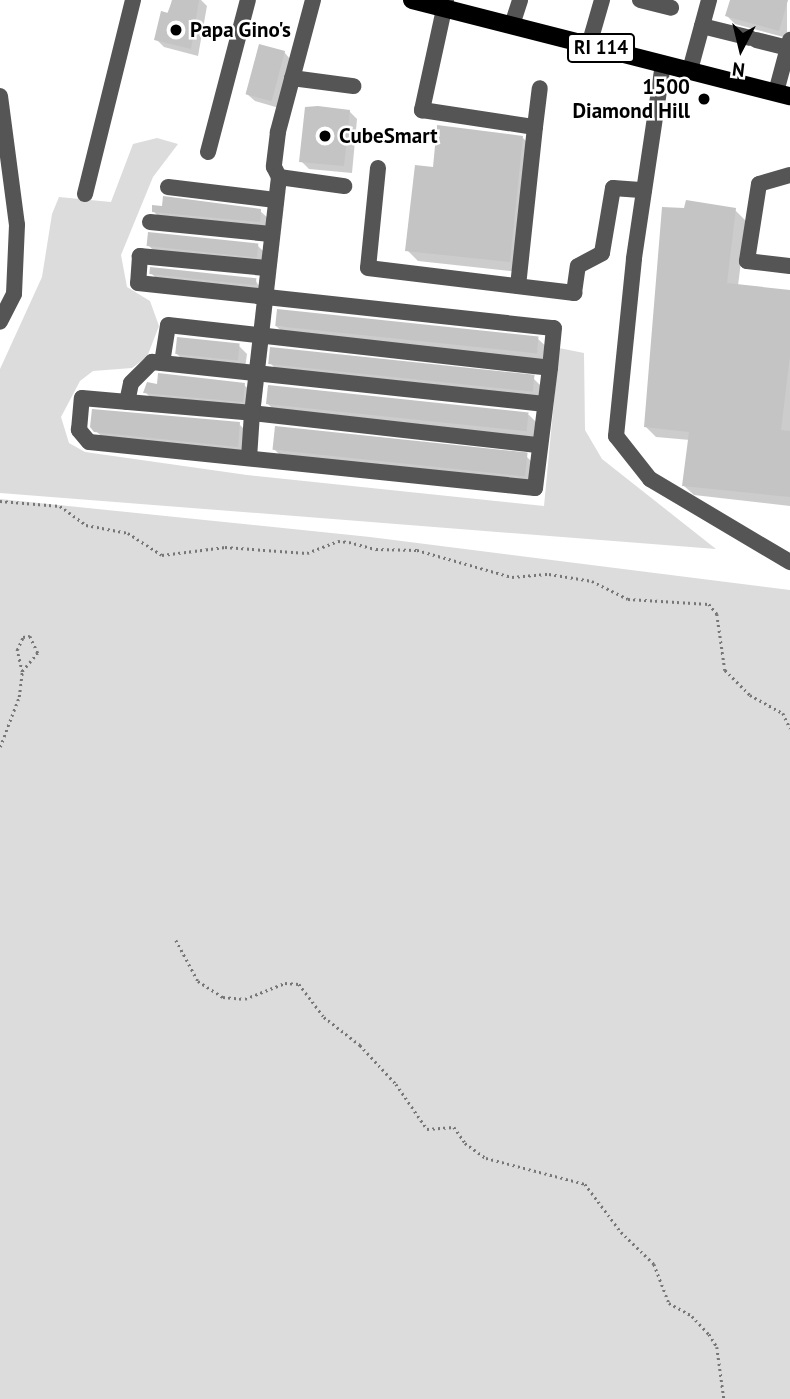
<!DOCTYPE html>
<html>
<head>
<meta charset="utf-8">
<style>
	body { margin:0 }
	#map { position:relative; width:790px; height:1399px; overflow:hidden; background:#fff; font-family:"PT Sans",sans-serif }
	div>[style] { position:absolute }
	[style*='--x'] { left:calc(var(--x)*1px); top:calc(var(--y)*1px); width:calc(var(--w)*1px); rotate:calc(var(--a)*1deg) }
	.green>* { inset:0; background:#dcdcdc }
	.shadow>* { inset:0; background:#0003 }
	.building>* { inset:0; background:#c4c4c4; transform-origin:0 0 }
	.path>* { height:2.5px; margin-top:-1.25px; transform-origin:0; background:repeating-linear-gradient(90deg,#777 0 2px,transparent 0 5.5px) }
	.minor>* { height:16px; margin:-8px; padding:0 8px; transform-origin:8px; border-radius:8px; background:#555 }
	.major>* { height:18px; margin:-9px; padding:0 9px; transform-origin:9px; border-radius:9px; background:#000 }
	.dots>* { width:19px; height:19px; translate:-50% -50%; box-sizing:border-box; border:4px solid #fff; border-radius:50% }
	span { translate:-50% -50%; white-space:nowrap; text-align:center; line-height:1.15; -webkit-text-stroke:5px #fff; paint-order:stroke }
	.shield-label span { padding:2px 5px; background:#fff; border:2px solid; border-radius:5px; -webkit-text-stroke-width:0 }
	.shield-label { font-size:19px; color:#000; font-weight:700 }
	.poi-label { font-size:21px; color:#000; font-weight:700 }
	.left { translate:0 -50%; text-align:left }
	.right { translate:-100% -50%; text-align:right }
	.north { position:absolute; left:706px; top:14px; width:70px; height:70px; -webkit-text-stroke:5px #fff; paint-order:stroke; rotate:187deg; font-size:19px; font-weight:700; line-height:28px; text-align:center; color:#000 }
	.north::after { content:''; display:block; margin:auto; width:24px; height:32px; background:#000; clip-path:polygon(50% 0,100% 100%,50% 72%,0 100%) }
</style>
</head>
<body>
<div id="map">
	<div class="green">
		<i style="clip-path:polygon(157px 138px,178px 144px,153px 177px,121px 255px,127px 287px,150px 301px,159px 326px,147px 357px,132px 368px,93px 371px,80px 381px,61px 417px,69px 443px,85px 452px,247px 475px,544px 506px,559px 348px,584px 353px,585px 430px,602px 459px,716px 549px,0 493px,0 369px,42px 277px,52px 214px,59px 197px,111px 202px,133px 144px)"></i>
		<i style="clip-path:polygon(0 499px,370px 537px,790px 590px,790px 1399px,0 1399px)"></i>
	</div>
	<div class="shadow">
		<i style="clip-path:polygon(173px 0,201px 0,207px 6px,198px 56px,164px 47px,156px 39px)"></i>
		<i style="clip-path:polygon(732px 0,787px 0,787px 38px,735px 24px,727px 16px)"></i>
		<i style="clip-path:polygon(284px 52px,291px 60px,279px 108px,255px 101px,247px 94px)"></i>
		<i style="clip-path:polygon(349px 111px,357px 119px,352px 173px,309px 169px,301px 161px)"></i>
		<i style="clip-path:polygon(523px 138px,533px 148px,520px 272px,418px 261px,407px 250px,434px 169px)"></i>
		<i style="clip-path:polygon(735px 210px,746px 221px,738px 286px,790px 292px,790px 506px,694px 495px,683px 485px,690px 440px,656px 437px,645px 426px)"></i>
		<i style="clip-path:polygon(153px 211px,260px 211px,268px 218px,267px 229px,161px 219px)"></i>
		<i style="clip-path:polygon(148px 245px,257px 245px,265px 253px,264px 264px,156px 253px)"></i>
		<i style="clip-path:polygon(151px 273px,255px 279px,262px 292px,159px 281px)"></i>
		<i style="clip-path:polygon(276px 326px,538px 339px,549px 349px,547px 366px,287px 336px)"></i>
		<i style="clip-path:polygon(239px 346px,247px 354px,245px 368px,184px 361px,176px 353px)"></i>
		<i style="clip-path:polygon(270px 363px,533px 378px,544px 389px,543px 402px,281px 374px)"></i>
		<i style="clip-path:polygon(244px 385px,252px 392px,250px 409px,153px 400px,145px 392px)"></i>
		<i style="clip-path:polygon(267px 403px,529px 415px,539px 425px,537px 443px,278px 414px)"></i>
		<i style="clip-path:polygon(239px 424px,250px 435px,248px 457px,107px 442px,96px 431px)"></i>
		<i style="clip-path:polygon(275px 450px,526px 456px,537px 467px,535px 486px,285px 460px)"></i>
	</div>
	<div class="building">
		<i style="clip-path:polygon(172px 0,199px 0,191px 49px,154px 40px,161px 11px,168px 13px)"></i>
		<i style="clip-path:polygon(730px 0,788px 0,779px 31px,725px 16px)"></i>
		<i style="left:259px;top:44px;width:27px;height:52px;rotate:15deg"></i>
		<i style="clip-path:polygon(318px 106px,350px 110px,344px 166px,299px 162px,305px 107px)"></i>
		<i style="clip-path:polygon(437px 125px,523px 136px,510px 262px,405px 251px,415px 165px,433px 167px)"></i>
		<i style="clip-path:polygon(163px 196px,261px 209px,260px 222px,152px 212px,152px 205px,162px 206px)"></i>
		<i style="clip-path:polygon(686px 200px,736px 208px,727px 283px,790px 290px,790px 356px,781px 430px,790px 431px,790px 497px,682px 486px,689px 432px,644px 427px,662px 207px,684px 208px)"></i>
		<i style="left:148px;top:232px;width:111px;height:14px;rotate:6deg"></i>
		<i style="left:150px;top:267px;width:107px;height:7px;rotate:6deg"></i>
		<i style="left:277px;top:309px;width:263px;height:17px;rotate:6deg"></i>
		<i style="left:177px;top:337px;width:63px;height:17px;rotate:6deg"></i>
		<i style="left:270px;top:347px;width:266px;height:17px;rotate:6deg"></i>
		<i style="clip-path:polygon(158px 373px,245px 383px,243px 402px,143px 393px,147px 382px,157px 384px)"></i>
		<i style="left:268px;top:385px;width:262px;height:19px;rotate:6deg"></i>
		<i style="clip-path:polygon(92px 409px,240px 422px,238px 447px,94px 432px,90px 427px)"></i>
		<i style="left:275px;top:426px;width:254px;height:24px;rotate:6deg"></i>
	</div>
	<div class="path">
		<i style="--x:0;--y:501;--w:60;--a:4.8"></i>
		<i style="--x:60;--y:506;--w:32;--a:36"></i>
		<i style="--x:86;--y:525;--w:43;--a:10.8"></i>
		<i style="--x:128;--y:533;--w:40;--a:32.9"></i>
		<i style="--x:162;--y:555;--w:64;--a:-7.2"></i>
		<i style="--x:225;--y:547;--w:82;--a:4.2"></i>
		<i style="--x:307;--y:553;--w:33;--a:-21"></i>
		<i style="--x:338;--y:541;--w:11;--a:5"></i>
		<i style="--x:349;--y:542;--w:28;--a:15"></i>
		<i style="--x:376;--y:549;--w:41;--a:1.4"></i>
		<i style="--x:417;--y:550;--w:99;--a:15.9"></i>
		<i style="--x:512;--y:577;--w:37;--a:-5"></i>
		<i style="--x:549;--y:574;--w:44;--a:9.2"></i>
		<i style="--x:592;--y:581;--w:40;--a:26.6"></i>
		<i style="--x:628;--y:599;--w:81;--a:3.5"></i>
		<i style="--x:709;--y:604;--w:13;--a:51"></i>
		<i style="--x:717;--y:614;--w:57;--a:81.9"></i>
		<i style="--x:725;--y:670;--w:35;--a:45"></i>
		<i style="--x:750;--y:695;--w:38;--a:29"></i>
		<i style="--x:783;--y:713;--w:17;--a:65"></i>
		<i style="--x:30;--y:636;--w:19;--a:65"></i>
		<i style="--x:38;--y:653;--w:25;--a:130"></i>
		<i style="--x:22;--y:672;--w:23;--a:-103"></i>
		<i style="--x:17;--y:650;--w:14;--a:-65"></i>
		<i style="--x:23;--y:637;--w:7;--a:-8"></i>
		<i style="--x:0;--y:747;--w:53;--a:-69.2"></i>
		<i style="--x:19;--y:697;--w:25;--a:-83"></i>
		<i style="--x:176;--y:940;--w:47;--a:61.8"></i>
		<i style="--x:198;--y:981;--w:30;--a:33"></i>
		<i style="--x:223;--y:997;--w:22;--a:5"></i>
		<i style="--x:245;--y:999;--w:43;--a:-21.8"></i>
		<i style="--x:285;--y:983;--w:14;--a:4"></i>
		<i style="--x:299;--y:984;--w:41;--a:52.9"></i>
		<i style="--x:324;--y:1017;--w:46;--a:37.9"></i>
		<i style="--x:360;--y:1045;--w:53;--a:47.3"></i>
		<i style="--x:396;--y:1084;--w:55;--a:55.4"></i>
		<i style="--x:427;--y:1129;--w:27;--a:-4"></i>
		<i style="--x:454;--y:1127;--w:19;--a:55"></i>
		<i style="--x:465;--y:1143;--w:26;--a:36"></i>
		<i style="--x:486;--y:1158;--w:102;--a:14.7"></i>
		<i style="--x:585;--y:1184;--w:60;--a:53.1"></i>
		<i style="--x:621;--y:1232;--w:46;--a:44.1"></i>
		<i style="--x:654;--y:1264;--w:42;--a:69"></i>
		<i style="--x:669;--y:1303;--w:26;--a:29"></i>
		<i style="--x:692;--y:1316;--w:25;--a:47"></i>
		<i style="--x:709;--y:1334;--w:15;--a:58"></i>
		<i style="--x:717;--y:1347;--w:52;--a:82.3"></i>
	</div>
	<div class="minor">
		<i style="--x:313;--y:0;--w:137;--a:104.9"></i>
		<i style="--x:278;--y:132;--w:35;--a:97"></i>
		<i style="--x:274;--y:167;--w:11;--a:63"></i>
		<i style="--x:279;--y:177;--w:66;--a:7.9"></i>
		<i style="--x:446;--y:0;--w:113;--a:102.3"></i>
		<i style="--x:422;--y:110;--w:114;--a:8.6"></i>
		<i style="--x:535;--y:127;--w:160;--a:96.1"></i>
		<i style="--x:640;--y:0;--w:32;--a:14"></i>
		<i style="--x:512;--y:25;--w:26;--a:-72"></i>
		<i style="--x:702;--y:26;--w:49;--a:14"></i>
		<i style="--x:756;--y:40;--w:33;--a:14"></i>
		<i style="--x:589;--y:45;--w:47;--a:-73.9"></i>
		<i style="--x:663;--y:64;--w:197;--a:98.5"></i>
		<i style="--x:634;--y:259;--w:178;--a:95.8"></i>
		<i style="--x:616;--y:436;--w:55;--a:51.7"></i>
		<i style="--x:650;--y:479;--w:163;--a:30.7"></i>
		<i style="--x:690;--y:70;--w:73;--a:-74.8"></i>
		<i style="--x:292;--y:78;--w:62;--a:7.5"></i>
		<i style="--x:776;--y:92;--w:54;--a:-74.9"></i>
		<i style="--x:0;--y:96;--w:130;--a:82.5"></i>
		<i style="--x:17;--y:225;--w:69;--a:92.5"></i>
		<i style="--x:14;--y:294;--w:31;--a:117"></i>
		<i style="--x:535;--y:127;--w:39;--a:-83"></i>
		<i style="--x:208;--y:152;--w:157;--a:-75.3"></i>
		<i style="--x:378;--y:168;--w:100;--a:95.7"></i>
		<i style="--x:368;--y:268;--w:208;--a:6.9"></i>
		<i style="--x:574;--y:293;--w:27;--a:-82"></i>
		<i style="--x:578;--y:266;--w:27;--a:-28"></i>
		<i style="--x:602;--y:253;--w:66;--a:-80.4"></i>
		<i style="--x:613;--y:188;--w:31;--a:4"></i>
		<i style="--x:790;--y:175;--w:32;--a:164"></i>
		<i style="--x:759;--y:184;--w:78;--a:98.9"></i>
		<i style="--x:747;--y:261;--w:43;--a:6.6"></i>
		<i style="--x:279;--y:177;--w:238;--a:96.5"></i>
		<i style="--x:252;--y:413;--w:289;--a:6.4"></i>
		<i style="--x:168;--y:187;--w:108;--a:6.9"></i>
		<i style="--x:85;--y:194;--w:200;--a:-76.1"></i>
		<i style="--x:150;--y:222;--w:121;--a:5.7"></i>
		<i style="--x:266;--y:268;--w:127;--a:-174.6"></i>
		<i style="--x:140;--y:256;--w:27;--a:94"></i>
		<i style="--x:138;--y:283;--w:418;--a:6.2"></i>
		<i style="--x:554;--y:328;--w:40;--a:95.7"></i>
		<i style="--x:162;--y:363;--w:38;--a:-81"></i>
		<i style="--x:168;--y:325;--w:384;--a:6.4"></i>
		<i style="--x:550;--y:368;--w:121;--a:97.1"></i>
		<i style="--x:535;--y:488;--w:448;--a:-174.1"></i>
		<i style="--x:89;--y:442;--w:16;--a:-130"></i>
		<i style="--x:79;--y:430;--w:32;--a:-85"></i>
		<i style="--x:82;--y:398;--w:171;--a:5"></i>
		<i style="--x:252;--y:413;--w:45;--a:93.8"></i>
		<i style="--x:127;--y:402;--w:19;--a:-78"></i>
		<i style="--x:131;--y:383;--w:30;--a:-45"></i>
		<i style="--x:152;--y:362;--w:395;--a:6.1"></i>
	</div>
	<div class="major">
		<i style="--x:412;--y:0;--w:390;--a:14.3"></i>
	</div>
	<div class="dots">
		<i style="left:176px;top:30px;background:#000"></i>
		<i style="left:704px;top:99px;background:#000"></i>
		<i style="left:325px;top:136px;background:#000"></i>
	</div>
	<div class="shield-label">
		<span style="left:601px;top:48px">RI 114</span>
	</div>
	<div class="poi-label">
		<span class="left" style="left:190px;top:30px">Papa Gino's</span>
		<span class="right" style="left:690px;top:99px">1500<br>Diamond Hill</span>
		<span class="left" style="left:339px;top:136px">CubeSmart</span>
	</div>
	<div class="north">N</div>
</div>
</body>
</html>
